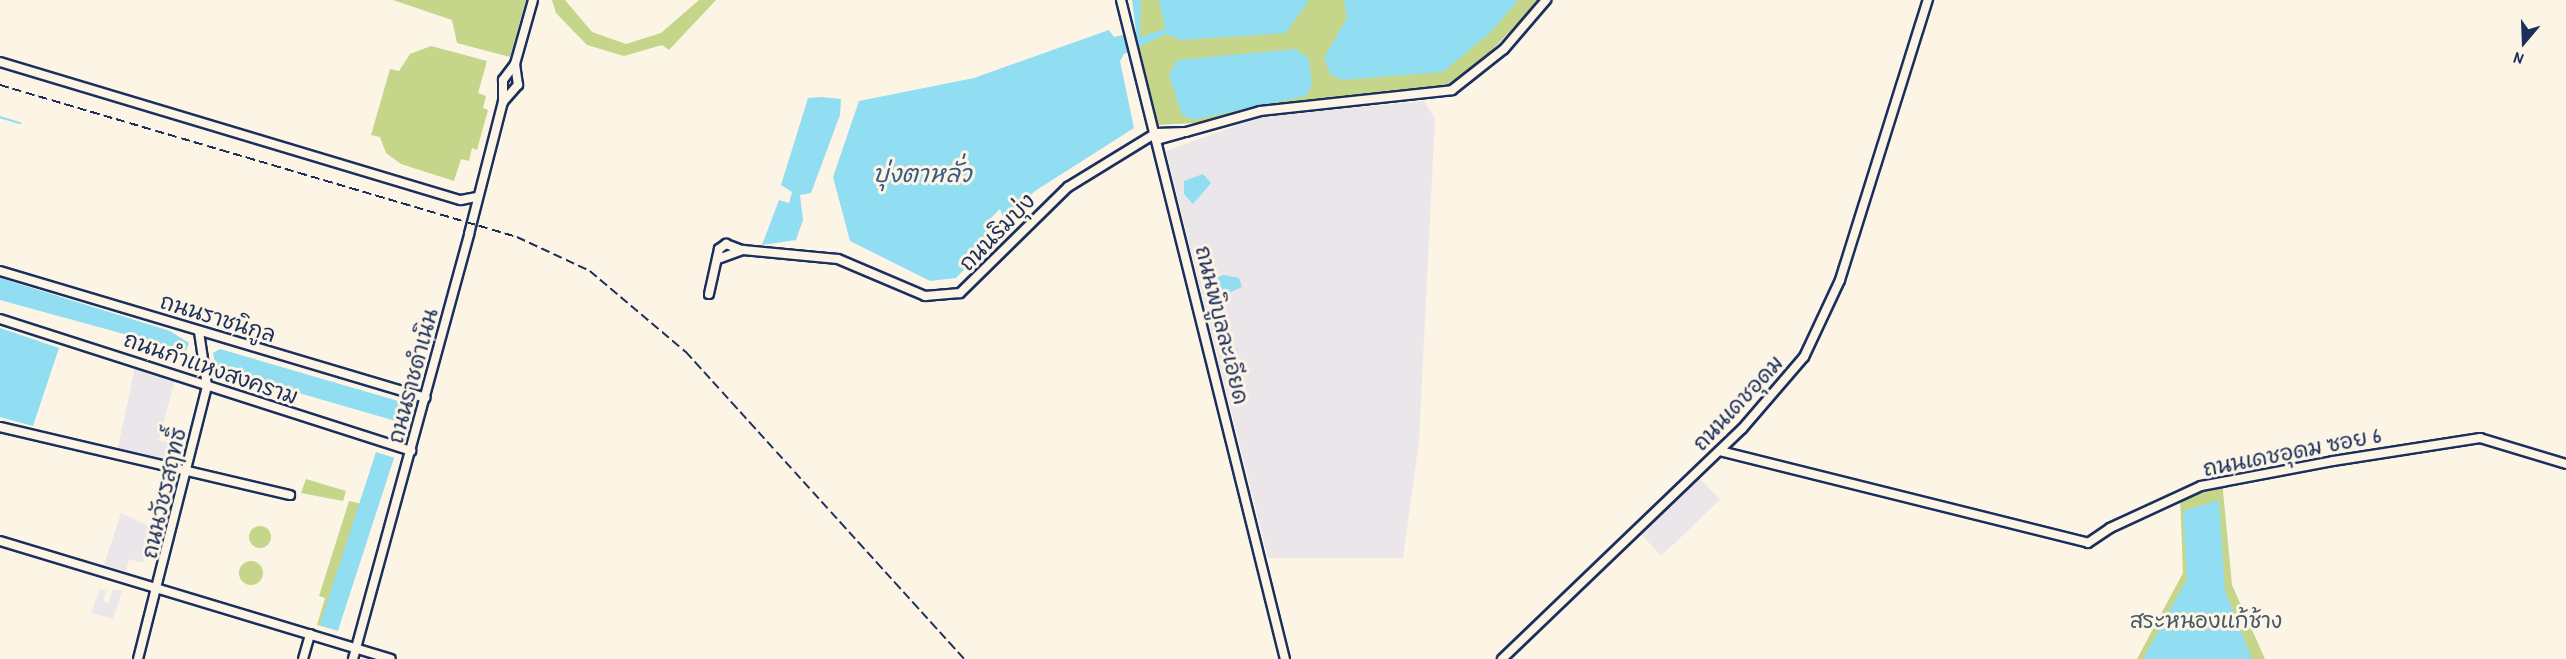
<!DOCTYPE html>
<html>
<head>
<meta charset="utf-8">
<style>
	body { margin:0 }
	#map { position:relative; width:2566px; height:659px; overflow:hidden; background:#fcf5e5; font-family:"Patrick Hand","Playpen Sans Thai",sans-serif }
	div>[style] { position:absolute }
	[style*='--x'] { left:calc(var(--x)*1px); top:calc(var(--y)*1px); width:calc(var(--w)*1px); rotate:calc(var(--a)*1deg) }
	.built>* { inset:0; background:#ebe6ea; transform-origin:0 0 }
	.green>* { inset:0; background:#c5d589 }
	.round { border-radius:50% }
	.water>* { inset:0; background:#91ddf1; transform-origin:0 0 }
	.stream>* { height:1.5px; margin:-0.75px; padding:0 0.75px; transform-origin:0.75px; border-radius:0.75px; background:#91ddf1 }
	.roads { filter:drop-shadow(2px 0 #1b2f5e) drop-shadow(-2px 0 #1b2f5e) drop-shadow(0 2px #1b2f5e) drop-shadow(0 -2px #1b2f5e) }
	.secondary>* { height:8px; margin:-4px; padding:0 4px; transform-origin:4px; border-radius:4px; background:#fcf5e5 }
	.rail>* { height:1.5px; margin-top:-0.75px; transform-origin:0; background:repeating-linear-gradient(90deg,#1b2f5e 0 9px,transparent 0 13.5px) }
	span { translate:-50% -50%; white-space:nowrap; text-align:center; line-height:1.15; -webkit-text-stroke:6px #fcf5e5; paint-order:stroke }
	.street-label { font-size:22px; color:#1b2f5e }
	.park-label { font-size:22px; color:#465869 }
	.water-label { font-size:24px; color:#385a83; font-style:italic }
	.north { position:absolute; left:2494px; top:12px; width:60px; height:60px; -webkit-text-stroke:4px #fcf5e5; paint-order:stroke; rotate:199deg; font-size:16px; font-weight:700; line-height:24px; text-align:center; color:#1b2f5e }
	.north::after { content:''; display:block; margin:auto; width:21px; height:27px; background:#1b2f5e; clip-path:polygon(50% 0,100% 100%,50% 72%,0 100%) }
</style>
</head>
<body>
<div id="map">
	<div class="built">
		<i style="clip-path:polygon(1424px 101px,1435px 118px,1419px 441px,1403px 558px,1268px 558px,1166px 151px,1260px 117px)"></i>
		<i style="clip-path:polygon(135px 367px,175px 380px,159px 440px,186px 448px,181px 468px,117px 452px)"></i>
		<i style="left:1699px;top:478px;width:30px;height:81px;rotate:46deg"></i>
		<i style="clip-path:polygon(121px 513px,155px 529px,143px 563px,129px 559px,126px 571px,104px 565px)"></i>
		<i style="clip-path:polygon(100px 589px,106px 591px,103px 601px,108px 603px,113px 589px,122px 591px,113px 619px,91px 613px)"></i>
	</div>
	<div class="green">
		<i style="clip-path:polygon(393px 0,526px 0,510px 57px,457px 43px,452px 20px)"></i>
		<i style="clip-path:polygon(552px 0,565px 0,592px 32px,626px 44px,661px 33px,699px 0,716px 0,669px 50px,662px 45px,624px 56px,587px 45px,556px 13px)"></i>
		<i style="clip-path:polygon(1139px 0,1540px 0,1469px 74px,1445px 87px,1270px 104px,1195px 123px,1157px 125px,1138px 56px)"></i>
		<i style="clip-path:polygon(431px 46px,487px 61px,478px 93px,486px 96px,483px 108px,488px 110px,477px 150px,472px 148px,469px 161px,461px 159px,454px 181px,401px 164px,386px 153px,380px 137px,371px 135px,390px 69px,399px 71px,410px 54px)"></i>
		<i style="clip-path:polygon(306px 479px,346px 491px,343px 501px,301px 493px)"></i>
		<i style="clip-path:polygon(2222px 480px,2232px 585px,2265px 659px,2137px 659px,2183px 573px,2180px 495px)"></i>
		<i style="clip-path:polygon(349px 501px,363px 504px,332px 629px,317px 625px,325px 598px,319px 596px)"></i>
		<i class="round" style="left:249px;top:526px;width:22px;height:22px"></i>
		<i class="round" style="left:239px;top:561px;width:24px;height:24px"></i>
	</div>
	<div class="water">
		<i style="clip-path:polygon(1132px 0,1141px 0,1140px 37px,1165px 29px,1159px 0,1309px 0,1286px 33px,1180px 40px,1166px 34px,1124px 54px,1120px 61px,1134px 128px,1035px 191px,1004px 220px,1000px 209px,990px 219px,995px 223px,1003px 223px,1017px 209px,1019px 212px,956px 278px,930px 281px,850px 241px,833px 177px,859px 101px,974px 78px,1109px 30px,1114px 37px,1136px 32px)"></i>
		<i style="clip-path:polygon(1344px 0,1518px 0,1492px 31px,1443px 72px,1342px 80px,1330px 74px,1324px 58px,1347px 18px)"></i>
		<i style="clip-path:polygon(1296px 49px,1309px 59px,1312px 85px,1306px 96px,1193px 120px,1182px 115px,1169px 75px,1177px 60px)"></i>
		<i style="clip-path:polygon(822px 97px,841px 99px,840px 115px,811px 193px,800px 195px,803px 220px,796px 240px,762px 245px,779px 200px,789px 203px,792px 192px,781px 185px,808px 98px)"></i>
		<i style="clip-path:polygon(1203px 174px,1211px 183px,1193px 204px,1184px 194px,1184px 181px)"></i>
		<i style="clip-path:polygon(1224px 275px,1239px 278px,1242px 287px,1215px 299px,1207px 280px)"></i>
		<i style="clip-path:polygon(0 278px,170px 331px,189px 343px,186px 351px,0 300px)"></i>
		<i style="clip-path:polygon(0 328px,59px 348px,33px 426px,0 417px)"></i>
		<i style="clip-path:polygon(220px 349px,412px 405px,406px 424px,216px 369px,213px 353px)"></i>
		<i style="left:376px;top:452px;width:19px;height:182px;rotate:18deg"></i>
		<i style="clip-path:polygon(2219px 500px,2225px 591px,2252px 659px,2143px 659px,2187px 579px,2183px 511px)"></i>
	</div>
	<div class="stream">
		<i style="--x:0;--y:117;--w:21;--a:17"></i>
	</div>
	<div class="roads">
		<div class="secondary">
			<i style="--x:1121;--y:0;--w:679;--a:76.03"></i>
			<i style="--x:0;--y:62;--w:481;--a:16.7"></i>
			<i style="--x:461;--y:200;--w:15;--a:-11"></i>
			<i style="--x:503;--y:102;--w:23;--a:-49"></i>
			<i style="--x:518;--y:85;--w:21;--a:-98"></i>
			<i style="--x:1157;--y:140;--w:26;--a:-16"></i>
			<i style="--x:718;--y:259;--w:27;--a:-20"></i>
			<i style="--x:743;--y:250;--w:95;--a:5.4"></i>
			<i style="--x:838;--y:259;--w:95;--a:23"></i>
			<i style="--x:925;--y:296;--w:35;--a:-5"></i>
			<i style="--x:960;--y:293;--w:151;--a:-44.5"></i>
			<i style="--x:1068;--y:187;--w:103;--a:-31.5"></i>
			<i style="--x:1156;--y:133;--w:30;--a:-2"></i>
			<i style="--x:1186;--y:132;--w:77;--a:-15.8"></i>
			<i style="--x:1260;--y:111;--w:193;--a:-6.2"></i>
			<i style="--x:1452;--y:90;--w:66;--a:-38.3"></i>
			<i style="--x:1504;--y:49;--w:65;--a:-49.4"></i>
			<i style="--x:0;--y:271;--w:444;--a:16.6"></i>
			<i style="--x:709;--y:294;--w:46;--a:-77.5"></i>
			<i style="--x:719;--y:249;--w:9;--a:-36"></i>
			<i style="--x:726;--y:244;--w:14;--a:21"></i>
			<i style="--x:0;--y:319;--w:432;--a:17.8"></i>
			<i style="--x:0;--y:427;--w:298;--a:13.2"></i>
			<i style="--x:1720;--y:451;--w:379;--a:14"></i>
			<i style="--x:2088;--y:543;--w:27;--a:-34"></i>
			<i style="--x:2110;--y:528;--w:100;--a:-24.8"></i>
			<i style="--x:2201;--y:486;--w:134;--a:-10.7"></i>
			<i style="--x:2333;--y:461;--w:149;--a:-8.9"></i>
			<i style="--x:2480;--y:438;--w:90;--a:16.8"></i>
			<i style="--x:0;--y:541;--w:408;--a:16.8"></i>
			<i style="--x:138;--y:659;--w:282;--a:-75.8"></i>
			<i style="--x:207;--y:386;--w:55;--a:-98.4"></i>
			<i style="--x:303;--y:659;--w:26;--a:-74"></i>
			<i style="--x:353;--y:659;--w:441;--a:-74.7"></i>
			<i style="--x:469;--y:234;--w:136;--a:-75.6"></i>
			<i style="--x:503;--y:102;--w:22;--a:-90"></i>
			<i style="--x:503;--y:80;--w:20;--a:-53"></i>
			<i style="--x:515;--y:64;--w:66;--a:-74.3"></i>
			<i style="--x:1502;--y:659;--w:332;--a:-43.8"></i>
			<i style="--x:1742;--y:429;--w:95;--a:-49.3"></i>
			<i style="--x:1804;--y:357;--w:85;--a:-64.9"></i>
			<i style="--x:1840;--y:280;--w:294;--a:-72.6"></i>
		</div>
	</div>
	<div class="rail">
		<i style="--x:0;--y:85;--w:539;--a:16.38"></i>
		<i style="--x:517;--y:237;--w:81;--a:25"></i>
		<i style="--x:590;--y:271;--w:126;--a:40.2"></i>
		<i style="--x:686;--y:352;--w:414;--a:47.8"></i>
	</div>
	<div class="street-label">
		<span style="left:997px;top:232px;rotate:-46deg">ถนนริมบุ่ง</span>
		<span style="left:218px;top:318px;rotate:17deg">ถนนราชนิกูล</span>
		<span style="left:1222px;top:325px;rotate:76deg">ถนนพิบูลละเอียด</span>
		<span style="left:211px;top:368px;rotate:19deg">ถนนกำแหงสงคราม</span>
		<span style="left:413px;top:376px;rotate:-75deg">ถนนราชดำเนิน</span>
		<span style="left:1738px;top:403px;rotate:-47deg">ถนนเดชอุดม</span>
		<span style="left:2292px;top:452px;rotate:-11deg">ถนนเดชอุดม ซอย 6</span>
		<span style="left:164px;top:493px;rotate:-77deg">ถนนวัชรสฤทธิ์</span>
	</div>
	<div class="park-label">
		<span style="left:2206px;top:621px">สระหนองแก้ช้าง</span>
	</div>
	<div class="water-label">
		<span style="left:922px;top:174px">บุ่งตาหลั่ว</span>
	</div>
	<div class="north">N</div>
</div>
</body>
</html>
